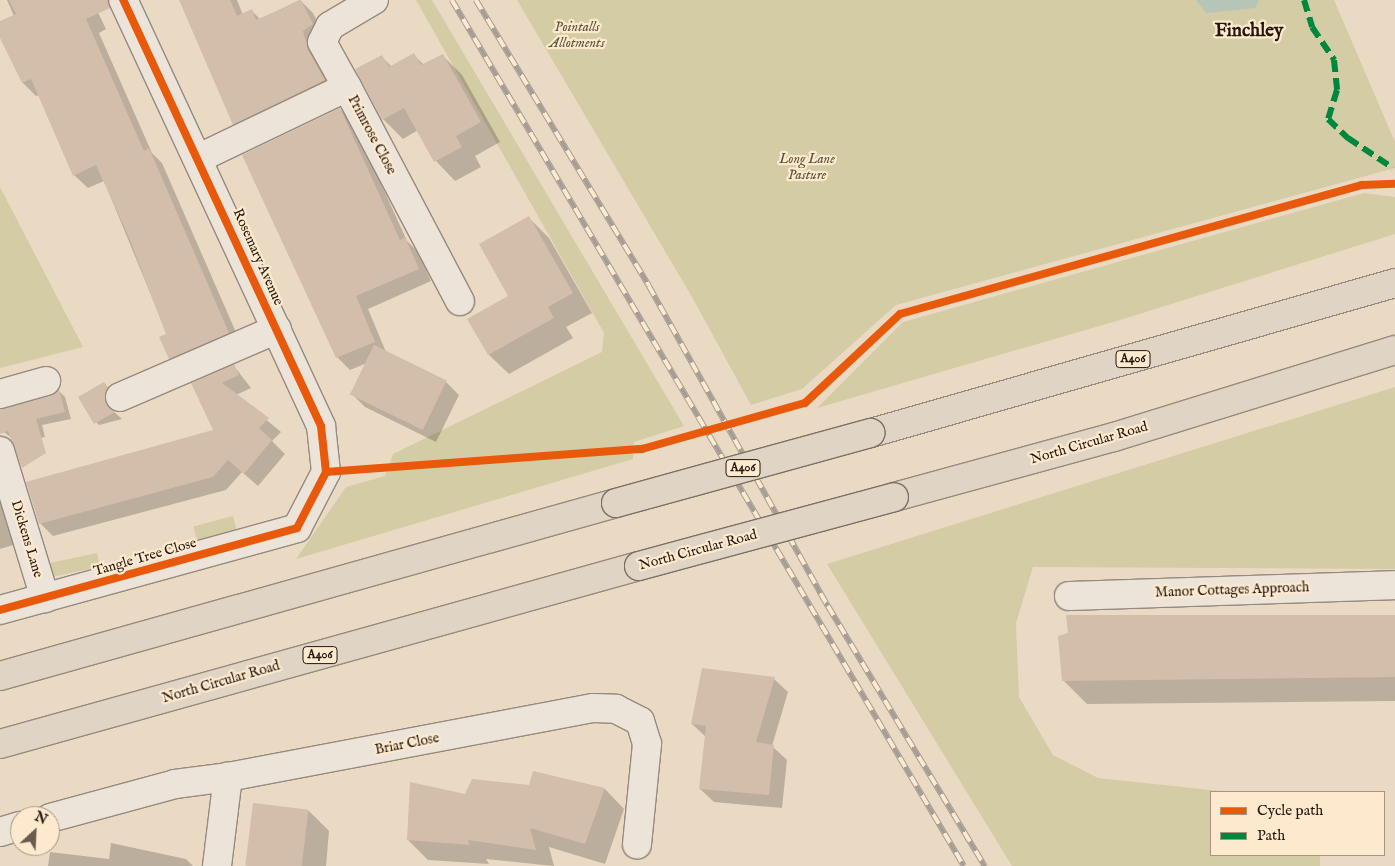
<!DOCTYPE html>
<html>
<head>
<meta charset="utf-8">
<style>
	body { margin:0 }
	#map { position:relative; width:1395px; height:866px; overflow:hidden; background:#ebdac3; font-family:"IM FELL English",serif }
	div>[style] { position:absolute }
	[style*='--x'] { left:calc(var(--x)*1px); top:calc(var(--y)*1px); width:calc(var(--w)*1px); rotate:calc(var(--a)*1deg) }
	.green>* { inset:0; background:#d4cca4; transform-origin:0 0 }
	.water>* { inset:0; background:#b7c4b8 }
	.shadow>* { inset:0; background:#0003 }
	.building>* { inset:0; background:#d3bdab; transform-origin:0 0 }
	.roads { filter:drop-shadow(1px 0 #958a7d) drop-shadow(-1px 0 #958a7d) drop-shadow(0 1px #958a7d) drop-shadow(0 -1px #958a7d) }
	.minor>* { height:28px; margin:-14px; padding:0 14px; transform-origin:14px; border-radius:14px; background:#ede4d9 }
	.highway>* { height:28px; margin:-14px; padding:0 14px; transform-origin:14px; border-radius:14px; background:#e0d4c4 }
	.rail>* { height:5.5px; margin-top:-2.75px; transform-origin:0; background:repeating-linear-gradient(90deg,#fde9cd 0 11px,#a69e95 0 22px); box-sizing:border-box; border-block:1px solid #a69e95 }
	.bridges { filter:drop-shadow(1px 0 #7a7064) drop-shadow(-1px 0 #7a7064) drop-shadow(0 1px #7a7064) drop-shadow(0 -1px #7a7064) }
	.highway-bridge>* { height:28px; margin:-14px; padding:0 14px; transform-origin:14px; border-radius:14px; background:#e0d4c4 }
	.quiet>* { height:6px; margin-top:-3px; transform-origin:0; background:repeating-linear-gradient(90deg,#00873e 0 12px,transparent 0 18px) }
	.cycleway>* { height:8px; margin:-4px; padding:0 4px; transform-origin:4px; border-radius:4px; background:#e8590c }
	span { translate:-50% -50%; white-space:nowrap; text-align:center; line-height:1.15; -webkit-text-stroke:4.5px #fde9cd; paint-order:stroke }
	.shield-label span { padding:1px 4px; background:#fde9cd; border:1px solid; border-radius:4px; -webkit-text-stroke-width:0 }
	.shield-label { font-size:12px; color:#231710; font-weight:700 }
	.park-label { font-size:14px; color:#5a523b; font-style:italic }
	.street-label { font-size:14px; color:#231710 }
	.district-label { font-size:19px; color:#231710; font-weight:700 }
	.legend { position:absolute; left:1210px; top:791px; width:175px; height:65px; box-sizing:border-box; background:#fde9cd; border:1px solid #a69581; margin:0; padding:6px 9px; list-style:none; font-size:15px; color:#231710 }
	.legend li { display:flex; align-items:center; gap:10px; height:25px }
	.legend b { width:25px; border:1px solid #a69581 }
	.north { position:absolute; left:10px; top:806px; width:50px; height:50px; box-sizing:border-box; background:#fde9cd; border:1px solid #a69581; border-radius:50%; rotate:25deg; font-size:14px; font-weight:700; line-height:20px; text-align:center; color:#231710 }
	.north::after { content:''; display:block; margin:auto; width:18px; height:22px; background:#695b4f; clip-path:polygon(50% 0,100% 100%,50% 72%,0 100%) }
</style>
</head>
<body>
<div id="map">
	<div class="green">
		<i style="clip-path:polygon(416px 0,432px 0,684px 426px,634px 442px,633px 459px,296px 559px,346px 487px,385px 476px,393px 454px,602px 352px,604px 333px)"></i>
		<i style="clip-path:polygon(517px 0,1334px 0,1395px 142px,1395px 168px,896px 305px,802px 389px,751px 405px,692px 297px)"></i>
		<i style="clip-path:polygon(0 187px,83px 347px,0 368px)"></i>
		<i style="clip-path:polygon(1364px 193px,1395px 197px,1395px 234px,1120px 320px,817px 408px,903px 322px)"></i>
		<i style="clip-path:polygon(1395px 387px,1395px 569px,1033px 567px,1016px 623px,1019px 697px,1053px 755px,1098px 778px,1229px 792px,1211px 792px,1211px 855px,1320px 855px,1320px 866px,1012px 866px,827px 564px)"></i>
		<i style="left:233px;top:516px;width:16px;height:41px;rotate:75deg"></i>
		<i style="left:97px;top:553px;width:14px;height:53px;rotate:78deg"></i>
	</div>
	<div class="water">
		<i style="clip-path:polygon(1196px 0,1259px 0,1255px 8px,1206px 13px)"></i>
	</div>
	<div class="shadow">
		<i style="clip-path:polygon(7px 0,92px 0,106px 29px,99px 33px,152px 153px,162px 163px,242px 346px,183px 372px,170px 358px,167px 334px,104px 181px,88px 188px,74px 175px,39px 95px,36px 96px,23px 83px,0 35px,0 23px,14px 16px)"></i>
		<i style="clip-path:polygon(180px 0,237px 0,243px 15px,252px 11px,260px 19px,300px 0,313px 13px,325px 38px,337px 93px,247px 137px,234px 124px)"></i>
		<i style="clip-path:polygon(414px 55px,424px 65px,442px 55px,462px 75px,500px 142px,475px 156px,481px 167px,455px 181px,436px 161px,418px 130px,403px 139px,383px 119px,381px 56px,392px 67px)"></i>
		<i style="clip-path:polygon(340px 109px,353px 122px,407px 241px,418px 252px,431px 281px,368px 309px,386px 352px,446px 382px,459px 395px,436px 442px,365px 407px,352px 394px,367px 363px,350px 370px,337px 357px,244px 155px)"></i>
		<i style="clip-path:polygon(529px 218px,549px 238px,592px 313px,566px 327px,573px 338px,509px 374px,489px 355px,510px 296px)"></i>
		<i style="clip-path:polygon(234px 366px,251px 388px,236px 395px,281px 432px,272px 441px,285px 454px,258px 486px,242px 472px,226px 490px,53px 536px,40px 523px,215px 431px,193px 384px)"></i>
		<i style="clip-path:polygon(104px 383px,114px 395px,112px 410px,122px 419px,99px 425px,92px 418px)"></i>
		<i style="clip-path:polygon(59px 391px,65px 397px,71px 419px,42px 425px,45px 437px,18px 443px,4px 432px,0 409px,51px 397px)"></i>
		<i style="clip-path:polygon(0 496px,20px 543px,0 549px)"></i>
		<i style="clip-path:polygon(1395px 616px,1395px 701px,1087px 704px,1063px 680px)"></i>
		<i style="clip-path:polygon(774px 679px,788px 692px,772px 746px,787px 760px,782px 808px,714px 802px,700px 789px,706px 737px,692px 724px)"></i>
		<i style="clip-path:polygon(605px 789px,624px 809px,605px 864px,549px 847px,554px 866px,486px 859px,489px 864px,428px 860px,408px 840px,466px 795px)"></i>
		<i style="clip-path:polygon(309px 811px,329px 831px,326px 866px,248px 866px)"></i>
		<i style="clip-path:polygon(111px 843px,186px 859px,193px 866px,48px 866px,50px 852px,109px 859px)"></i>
	</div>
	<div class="building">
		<i style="clip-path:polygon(9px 0,108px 0,110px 8px,86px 19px,144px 151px,149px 148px,229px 333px,169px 359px,159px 337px,166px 334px,128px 235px,96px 165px,73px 176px,31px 79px,22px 83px,0 38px,0 21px,16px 14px)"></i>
		<i style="clip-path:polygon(179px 0,230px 0,237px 16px,252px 9px,256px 20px,301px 0,313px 24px,303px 31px,308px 50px,325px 80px,233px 125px)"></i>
		<i style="clip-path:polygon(414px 53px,421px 65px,443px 54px,481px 122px,456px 136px,462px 147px,434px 162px,404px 108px,382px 120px,355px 69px,382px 55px,389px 67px)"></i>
		<i style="clip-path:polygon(340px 108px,400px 240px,405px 237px,419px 269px,356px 296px,375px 342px,336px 358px,242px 155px)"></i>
		<i style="clip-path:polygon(529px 216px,573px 293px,548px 307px,554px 318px,488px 355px,467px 319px,508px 296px,479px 244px)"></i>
		<i style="left:374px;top:345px;width:81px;height:55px;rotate:26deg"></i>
		<i style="clip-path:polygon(234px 364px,239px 375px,222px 383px,269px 418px,259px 428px,272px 440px,244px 474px,228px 460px,213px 477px,39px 524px,26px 482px,213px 430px,191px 383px)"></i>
		<i style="clip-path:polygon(104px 382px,108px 388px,106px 403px,115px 412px,94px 424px,78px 397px)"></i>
		<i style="clip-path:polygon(59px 389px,65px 412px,36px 419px,46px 453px,22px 468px,8px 431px,0 434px,0 409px,50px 396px)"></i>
		<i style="clip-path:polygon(1066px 615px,1395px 615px,1395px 677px,1062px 681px,1058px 636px,1068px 633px)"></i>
		<i style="clip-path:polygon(702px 668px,775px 677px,756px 742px,774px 745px,769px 795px,699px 789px,706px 726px,691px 724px)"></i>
		<i style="clip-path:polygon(533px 771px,605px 788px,585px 844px,530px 828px,536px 850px,468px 840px,470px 845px,407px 840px,410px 782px,465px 794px,472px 779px,529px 785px)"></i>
		<i style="left:253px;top:803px;width:56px;height:63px;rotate:7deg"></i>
	</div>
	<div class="roads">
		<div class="minor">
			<i style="--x:347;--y:87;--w:51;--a:-119.1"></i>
			<i style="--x:322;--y:42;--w:18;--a:-63"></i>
			<i style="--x:330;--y:26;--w:51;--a:-30.6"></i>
			<i style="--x:199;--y:158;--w:164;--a:-25.6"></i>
			<i style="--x:347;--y:87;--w:242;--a:62.2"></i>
			<i style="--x:0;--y:394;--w:48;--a:-15.8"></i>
			<i style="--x:120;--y:397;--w:171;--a:-23.4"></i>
			<i style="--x:0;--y:451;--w:154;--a:73"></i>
			<i style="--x:1069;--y:596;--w:326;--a:-1.9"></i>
			<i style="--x:0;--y:610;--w:308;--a:-15.4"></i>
			<i style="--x:297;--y:528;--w:63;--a:-62.6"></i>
			<i style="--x:326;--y:472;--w:46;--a:-96.2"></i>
			<i style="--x:321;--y:426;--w:470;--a:-114.9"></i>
			<i style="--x:50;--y:818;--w:130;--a:-15.2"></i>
			<i style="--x:175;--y:784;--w:53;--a:-7.5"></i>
			<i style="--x:228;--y:777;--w:371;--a:-10.7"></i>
			<i style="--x:593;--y:708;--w:23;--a:2"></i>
			<i style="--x:616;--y:709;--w:27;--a:27"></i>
			<i style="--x:640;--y:721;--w:24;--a:73"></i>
			<i style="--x:647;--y:744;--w:101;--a:95.7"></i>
			<i style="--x:0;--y:832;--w:21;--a:-17"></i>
			<i style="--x:217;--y:866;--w:90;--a:-83"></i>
		</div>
		<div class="highway">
			<i style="--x:871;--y:433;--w:545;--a:-15.97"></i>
			<i style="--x:894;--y:497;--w:228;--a:-15.3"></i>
			<i style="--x:1114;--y:437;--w:294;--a:-17.2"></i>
			<i style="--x:0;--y:676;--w:640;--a:-15.69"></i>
			<i style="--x:0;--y:744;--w:663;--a:-15.57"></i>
		</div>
	</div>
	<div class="rail">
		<i style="--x:452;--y:0;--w:1006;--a:59.41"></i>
		<i style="--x:476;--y:0;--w:334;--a:58.8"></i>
		<i style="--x:649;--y:286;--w:367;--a:60.8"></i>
		<i style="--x:828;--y:606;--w:304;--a:58.9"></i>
	</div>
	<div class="bridges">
		<div class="highway-bridge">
			<i style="--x:616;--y:503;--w:264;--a:-15.4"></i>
			<i style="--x:639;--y:566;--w:264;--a:-15.1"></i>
		</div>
	</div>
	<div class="quiet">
		<i style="--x:1304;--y:0;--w:28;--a:73"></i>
		<i style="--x:1312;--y:27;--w:40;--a:56"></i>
		<i style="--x:1334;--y:60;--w:30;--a:84"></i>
		<i style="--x:1337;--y:90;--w:30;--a:107"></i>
		<i style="--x:1328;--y:119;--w:28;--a:44"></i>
		<i style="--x:1348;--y:138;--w:54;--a:33.7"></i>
	</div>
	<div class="cycleway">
		<i style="--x:326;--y:472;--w:317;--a:-4.2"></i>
		<i style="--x:642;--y:449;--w:169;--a:-15.8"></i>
		<i style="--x:805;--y:403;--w:130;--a:-43.1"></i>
		<i style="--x:900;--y:314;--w:480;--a:-15.6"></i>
		<i style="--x:1362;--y:185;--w:33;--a:-2"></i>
		<i style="--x:0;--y:610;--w:308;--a:-15.4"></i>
		<i style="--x:297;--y:528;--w:63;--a:-62.6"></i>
		<i style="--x:326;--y:472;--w:46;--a:-96.2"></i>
		<i style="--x:321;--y:426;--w:470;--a:-114.9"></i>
	</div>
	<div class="shield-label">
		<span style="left:1133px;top:359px">A406</span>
		<span style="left:743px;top:468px">A406</span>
		<span style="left:320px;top:655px">A406</span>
	</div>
	<div class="park-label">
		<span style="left:577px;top:35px">Pointalls<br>Allotments</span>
		<span style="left:807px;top:167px">Long Lane<br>Pasture</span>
	</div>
	<div class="street-label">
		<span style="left:372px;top:135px;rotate:62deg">Primrose Close</span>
		<span style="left:258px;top:257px;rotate:66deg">Rosemary Avenue</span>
		<span style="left:1089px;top:443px;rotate:-16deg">North Circular Road</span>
		<span style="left:27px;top:539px;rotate:73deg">Dickens Lane</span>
		<span style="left:698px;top:550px;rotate:-15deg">North Circular Road</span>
		<span style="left:145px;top:557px;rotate:-16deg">Tangle Tree Close</span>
		<span style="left:1232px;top:590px;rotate:-2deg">Manor Cottages Approach</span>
		<span style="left:221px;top:682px;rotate:-16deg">North Circular Road</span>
		<span style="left:407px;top:744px;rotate:-11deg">Briar Close</span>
	</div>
	<div class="district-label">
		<span style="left:1249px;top:32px">Finchley</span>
	</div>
	<ul class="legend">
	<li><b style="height:6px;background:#e8590c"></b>Cycle path</li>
	<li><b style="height:6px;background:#00873e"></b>Path</li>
	</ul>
	<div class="north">N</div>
</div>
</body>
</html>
